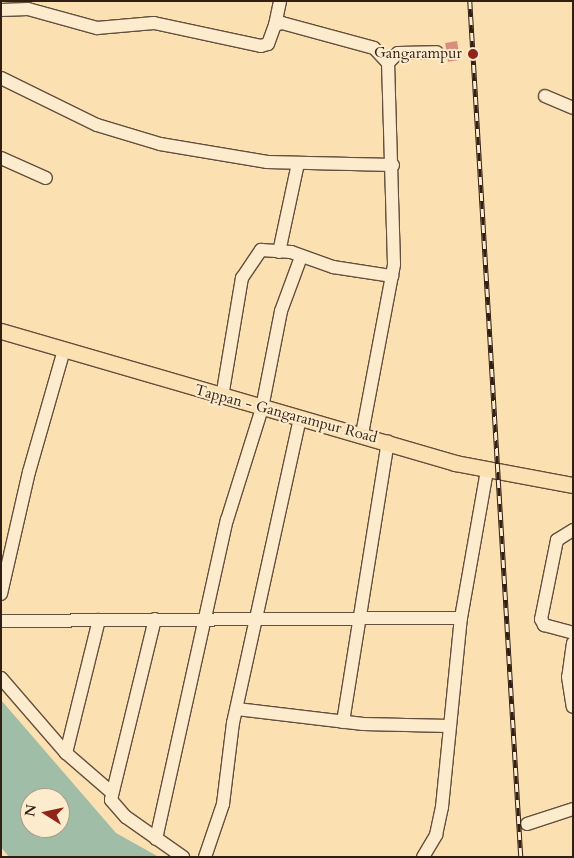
<!DOCTYPE html>
<html>
<head>
<meta charset="utf-8">
<style>
	body { margin:0 }
	#map { position:relative; width:574px; height:858px; overflow:hidden; background:#fbe0b2; font-family:Cardo,serif }
	div>[style] { position:absolute }
	[style*='--x'] { left:calc(var(--x)*1px); top:calc(var(--y)*1px); width:calc(var(--w)*1px); rotate:calc(var(--a)*1deg) }
	.water>* { inset:0; background:#a0bea7 }
	.building>* { inset:0; background:#db8d7d; transform-origin:0 0 }
	.roads { filter:drop-shadow(1px 0 #644f3c) drop-shadow(-1px 0 #644f3c) drop-shadow(0 1px #644f3c) drop-shadow(0 -1px #644f3c) }
	.minor>* { height:12px; margin:-6px; padding:0 6px; transform-origin:6px; border-radius:6px; background:#fcebcd }
	.major>* { height:15px; margin:-7.5px; padding:0 7.5px; transform-origin:7.5px; border-radius:7.5px; background:#fbe0b2 }
	.rail>* { height:4.5px; margin-top:-2.25px; transform-origin:0; background:repeating-linear-gradient(90deg,#fcebcd 0 8px,#321f14 0 16px); box-sizing:border-box; border-block:1px solid #321f14 }
	.dots>* { width:14px; height:14px; translate:-50% -50%; box-sizing:border-box; border:2px solid #fcebcd; border-radius:50% }
	span { translate:-50% -50%; white-space:nowrap; text-align:center; line-height:1.15; -webkit-text-stroke:4px #fcebcd; paint-order:stroke }
	.poi-label { font-size:15px; color:#321f14 }
	.right { translate:-100% -50%; text-align:right }
	.street-label { font-size:15px; color:#321f14 }
	.frame { position:absolute; inset:0; border:2px solid #321f14; pointer-events:none }
	.north { position:absolute; left:20px; top:788px; width:50px; height:50px; box-sizing:border-box; background:#fcebcd; border:1px solid #ab9983; border-radius:50%; rotate:280deg; font-size:14px; font-weight:700; line-height:20px; text-align:center; color:#321f14 }
	.north::after { content:''; display:block; margin:auto; width:18px; height:22px; background:#8f2418; clip-path:polygon(50% 0,100% 100%,50% 72%,0 100%) }
</style>
</head>
<body>
<div id="map">
	<div class="water">
		<i style="clip-path:polygon(evenodd,1px 700px,116px 833px,159px 857px,9px 857px,1px 847px,1px 700px,30px 798px,60px 798px,60px 828px,30px 828px,30px 798px)"></i>
	</div>
	<div class="building">
		<i style="left:457px;top:41px;width:19px;height:12px;rotate:81deg"></i>
	</div>
	<div class="roads">
		<div class="minor">
			<i style="--x:1;--y:10;--w:27;--a:-2"></i>
			<i style="--x:28;--y:9;--w:72;--a:15.4"></i>
			<i style="--x:97;--y:28;--w:57;--a:-5"></i>
			<i style="--x:154;--y:23;--w:109;--a:12.1"></i>
			<i style="--x:261;--y:46;--w:7;--a:-16"></i>
			<i style="--x:268;--y:44;--w:20;--a:-70"></i>
			<i style="--x:275;--y:25;--w:7;--a:-16"></i>
			<i style="--x:282;--y:23;--w:95;--a:15.2"></i>
			<i style="--x:374;--y:48;--w:21;--a:47"></i>
			<i style="--x:275;--y:25;--w:25;--a:-78"></i>
			<i style="--x:1;--y:78;--w:107;--a:26.1"></i>
			<i style="--x:97;--y:125;--w:66;--a:16.8"></i>
			<i style="--x:160;--y:144;--w:109;--a:9.5"></i>
			<i style="--x:267;--y:162;--w:126;--a:1.4"></i>
			<i style="--x:545;--y:96;--w:30;--a:23"></i>
			<i style="--x:1;--y:158;--w:49;--a:24"></i>
			<i style="--x:279;--y:252;--w:91;--a:-77.9"></i>
			<i style="--x:222;--y:397;--w:121;--a:-80.5"></i>
			<i style="--x:242;--y:278;--w:34;--a:-56"></i>
			<i style="--x:261;--y:250;--w:30;--a:4"></i>
			<i style="--x:291;--y:252;--w:45;--a:19.7"></i>
			<i style="--x:333;--y:267;--w:60;--a:8.7"></i>
			<i style="--x:362;--y:434;--w:173;--a:-79.3"></i>
			<i style="--x:394;--y:264;--w:201;--a:-91.7"></i>
			<i style="--x:388;--y:63;--w:14;--a:-45"></i>
			<i style="--x:398;--y:53;--w:39;--a:-1"></i>
			<i style="--x:573;--y:530;--w:19;--a:148"></i>
			<i style="--x:557;--y:540;--w:81;--a:101.4"></i>
			<i style="--x:541;--y:619;--w:7;--a:63"></i>
			<i style="--x:544;--y:625;--w:30;--a:15"></i>
			<i style="--x:1;--y:594;--w:125;--a:-77.1"></i>
			<i style="--x:29;--y:472;--w:127;--a:-74"></i>
			<i style="--x:155;--y:619;--w:186;--a:103.7"></i>
			<i style="--x:111;--y:800;--w:23;--a:49"></i>
			<i style="--x:126;--y:817;--w:70;--a:35.1"></i>
			<i style="--x:1;--y:621;--w:460;--a:-0.4"></i>
			<i style="--x:573;--y:643;--w:34;--a:98"></i>
			<i style="--x:568;--y:677;--w:30;--a:81"></i>
			<i style="--x:1;--y:678;--w:99;--a:49.1"></i>
			<i style="--x:66;--y:753;--w:60;--a:40.9"></i>
			<i style="--x:237;--y:709;--w:127;--a:6.8"></i>
			<i style="--x:363;--y:724;--w:86;--a:1.3"></i>
			<i style="--x:343;--y:722;--w:284;--a:-80.9"></i>
			<i style="--x:66;--y:753;--w:137;--a:-76.1"></i>
			<i style="--x:527;--y:824;--w:48;--a:-18.1"></i>
			<i style="--x:156;--y:839;--w:327;--a:-77.5"></i>
			<i style="--x:227;--y:520;--w:117;--a:-72.6"></i>
			<i style="--x:262;--y:408;--w:99;--a:-78.9"></i>
			<i style="--x:281;--y:311;--w:58;--a:-69.7"></i>
			<i style="--x:205;--y:857;--w:56;--a:-71.2"></i>
			<i style="--x:223;--y:804;--w:82;--a:-83"></i>
			<i style="--x:233;--y:723;--w:312;--a:-77.6"></i>
			<i style="--x:423;--y:857;--w:26;--a:-59"></i>
			<i style="--x:436;--y:835;--w:29;--a:-78"></i>
			<i style="--x:442;--y:807;--w:190;--a:-84.3"></i>
			<i style="--x:461;--y:618;--w:149;--a:-80"></i>
		</div>
		<div class="major">
			<i style="--x:1;--y:331;--w:473;--a:16.2"></i>
			<i style="--x:455;--y:463;--w:120;--a:10.6"></i>
		</div>
	</div>
	<div class="rail">
		<i style="--x:470;--y:1;--w:858;--a:86.59"></i>
	</div>
	<div class="dots">
		<i style="left:473px;top:54px;background:#8f2418"></i>
	</div>
	<div class="poi-label">
		<span class="right" style="left:462px;top:54px">Gangarampur</span>
	</div>
	<div class="street-label">
		<span style="left:286px;top:414px;rotate:15deg">Tappan - Gangarampur Road</span>
	</div>
	<div class="frame"></div>
	<div class="north">N</div>
</div>
</body>
</html>
